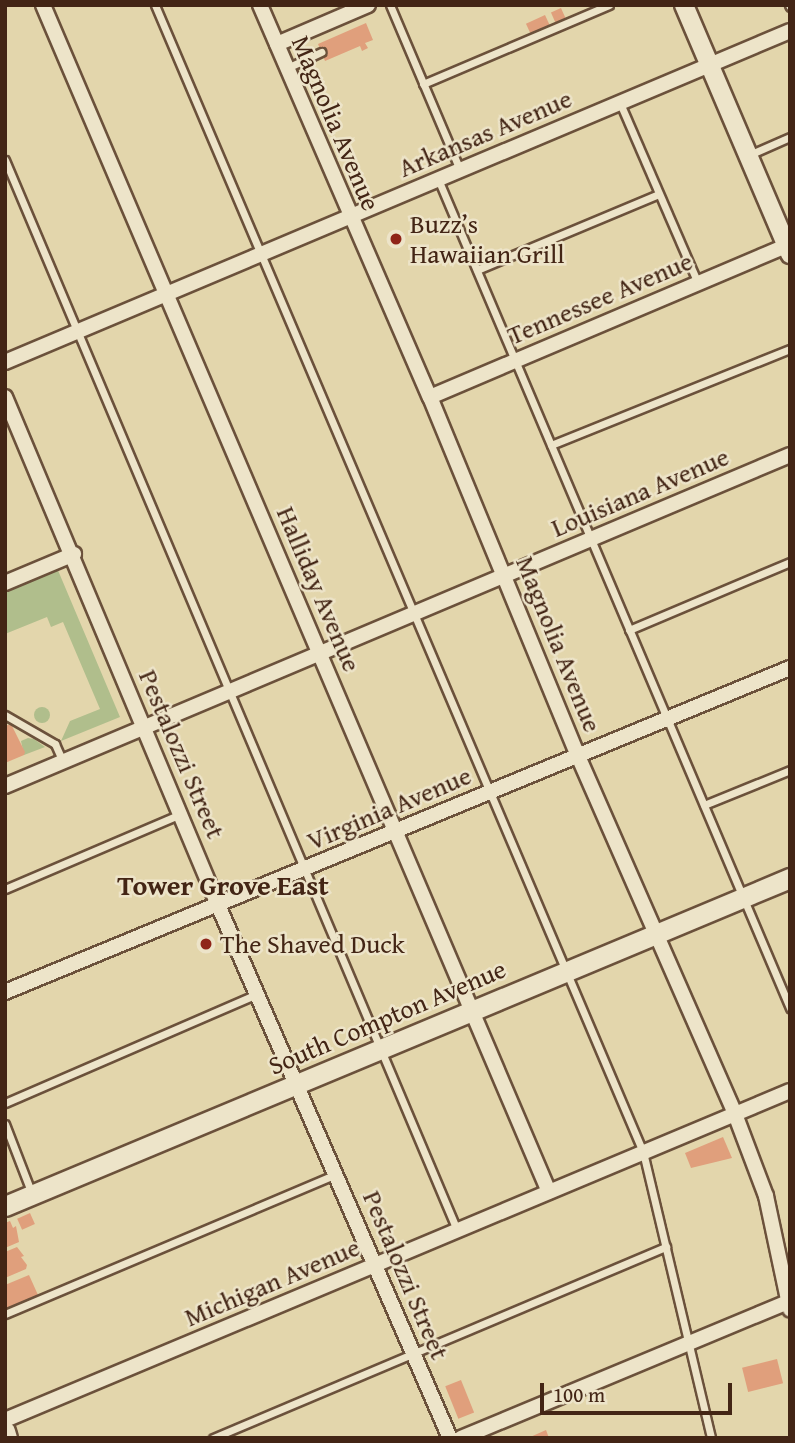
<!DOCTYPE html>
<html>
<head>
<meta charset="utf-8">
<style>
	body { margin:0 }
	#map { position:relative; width:795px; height:1443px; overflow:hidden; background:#e3d6ac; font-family:"Gentium Book Plus",serif }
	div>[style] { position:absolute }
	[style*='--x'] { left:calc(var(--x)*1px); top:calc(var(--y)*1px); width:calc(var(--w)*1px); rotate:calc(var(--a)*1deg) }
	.green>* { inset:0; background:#b0be8c }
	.round { border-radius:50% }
	.building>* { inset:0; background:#e09f7c; transform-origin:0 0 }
	.roads { filter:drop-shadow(2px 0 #6b513b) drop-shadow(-2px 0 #6b513b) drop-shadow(0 2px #6b513b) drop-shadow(0 -2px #6b513b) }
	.service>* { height:7px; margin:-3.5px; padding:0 3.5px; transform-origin:3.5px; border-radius:3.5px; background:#ede4c9 }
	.minor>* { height:14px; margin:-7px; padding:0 7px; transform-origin:7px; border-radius:7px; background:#ede4c9 }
	.tertiary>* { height:18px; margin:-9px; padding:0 9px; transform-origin:9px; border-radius:9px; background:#ede4c9 }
	.secondary>* { height:19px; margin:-9.5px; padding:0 9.5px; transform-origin:9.5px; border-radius:9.5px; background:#ede4c9 }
	.dots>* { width:19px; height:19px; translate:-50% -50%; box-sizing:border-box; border:4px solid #ede4c9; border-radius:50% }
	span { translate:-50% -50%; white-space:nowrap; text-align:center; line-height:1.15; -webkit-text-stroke:5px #ede4c9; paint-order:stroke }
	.street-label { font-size:26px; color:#432515 }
	.poi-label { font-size:26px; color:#432515 }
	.left { translate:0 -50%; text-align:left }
	.neighbourhood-label { font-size:28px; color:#432515; font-weight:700 }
	.frame { position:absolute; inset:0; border:7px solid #432515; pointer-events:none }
	.scale { position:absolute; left:540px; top:1383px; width:192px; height:32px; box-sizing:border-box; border:4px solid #432515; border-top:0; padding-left:9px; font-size:21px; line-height:24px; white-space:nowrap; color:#432515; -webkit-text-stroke:5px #ede4c9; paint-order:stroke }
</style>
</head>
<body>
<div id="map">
	<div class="green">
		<i style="clip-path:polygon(57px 568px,120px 717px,61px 741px,70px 721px,100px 709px,63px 622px,51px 627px,47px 617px,5px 634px,5px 590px)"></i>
		<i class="round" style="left:34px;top:707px;width:16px;height:16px"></i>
		<i style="clip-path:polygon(28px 738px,34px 739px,45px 747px,24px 755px,21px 741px)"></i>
	</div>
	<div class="building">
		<i style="left:561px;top:8px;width:12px;height:11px;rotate:66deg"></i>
		<i style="left:545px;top:15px;width:14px;height:21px;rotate:65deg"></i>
		<i style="clip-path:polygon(366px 23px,373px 40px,365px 43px,368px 48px,362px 51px,360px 46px,325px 61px,318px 44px)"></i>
		<i style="clip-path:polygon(11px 724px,25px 752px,24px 755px,5px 763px,5px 726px)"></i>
		<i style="clip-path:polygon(723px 1137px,732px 1158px,691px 1168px,685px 1153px)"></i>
		<i style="left:30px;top:1213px;width:12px;height:14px;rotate:66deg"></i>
		<i style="clip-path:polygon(10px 1221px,13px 1228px,16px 1226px,19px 1242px,5px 1248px,5px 1223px)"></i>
		<i style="clip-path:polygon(17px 1247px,24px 1256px,21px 1257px,27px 1265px,26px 1269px,5px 1278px,5px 1252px)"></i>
		<i style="clip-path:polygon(29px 1275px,38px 1295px,5px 1309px,5px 1285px)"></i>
		<i style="left:777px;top:1359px;width:25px;height:36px;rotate:76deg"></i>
		<i style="left:461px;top:1380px;width:35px;height:17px;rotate:68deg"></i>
		<i style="clip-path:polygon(546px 1430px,549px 1438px,528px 1438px)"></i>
	</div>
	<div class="roads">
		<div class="service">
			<i style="--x:155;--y:5;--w:1246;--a:66.95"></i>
			<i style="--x:643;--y:1152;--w:294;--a:76.6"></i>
			<i style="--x:390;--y:5;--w:179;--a:67"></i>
			<i style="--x:789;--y:5;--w:2;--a:63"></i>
			<i style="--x:287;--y:68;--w:38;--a:-25"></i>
			<i style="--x:423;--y:84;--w:202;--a:-23"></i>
			<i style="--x:620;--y:103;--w:196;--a:66.6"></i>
			<i style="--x:749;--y:155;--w:45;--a:-23.7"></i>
			<i style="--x:5;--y:160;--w:1162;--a:67.1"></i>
			<i style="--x:438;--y:179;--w:901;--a:66.99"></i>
			<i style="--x:477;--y:270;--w:197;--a:-22.7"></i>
			<i style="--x:551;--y:445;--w:258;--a:-21.9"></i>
			<i style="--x:629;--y:630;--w:175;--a:-22.9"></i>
			<i style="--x:5;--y:715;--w:58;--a:30.1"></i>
			<i style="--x:55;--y:744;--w:20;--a:66"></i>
			<i style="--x:704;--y:805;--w:93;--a:-22.1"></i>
			<i style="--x:5;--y:889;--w:191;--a:-23.1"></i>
			<i style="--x:5;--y:1103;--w:275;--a:-23.4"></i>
			<i style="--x:5;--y:1124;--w:75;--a:68.9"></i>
			<i style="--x:5;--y:1314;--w:359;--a:-22.9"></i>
			<i style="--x:213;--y:1438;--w:492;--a:-22.9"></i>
		</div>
		<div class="minor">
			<i style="--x:43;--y:5;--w:1290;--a:66.91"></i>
			<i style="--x:260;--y:5;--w:427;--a:66.6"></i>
			<i style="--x:430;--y:397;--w:388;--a:67.6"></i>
			<i style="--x:578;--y:756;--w:391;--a:66.3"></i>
			<i style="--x:735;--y:1114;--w:88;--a:69.3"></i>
			<i style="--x:766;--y:1196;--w:116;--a:78"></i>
			<i style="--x:277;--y:44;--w:99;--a:-23.2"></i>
			<i style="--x:5;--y:362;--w:852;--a:-22.86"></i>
			<i style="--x:5;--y:397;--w:551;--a:67.25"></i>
			<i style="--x:218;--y:905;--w:581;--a:66.48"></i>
			<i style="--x:430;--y:397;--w:391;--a:-23"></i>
			<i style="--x:5;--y:583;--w:75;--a:-22.8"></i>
			<i style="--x:5;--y:786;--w:852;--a:-22.86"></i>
			<i style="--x:5;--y:992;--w:849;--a:-22.43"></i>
			<i style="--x:5;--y:1420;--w:851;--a:-22.74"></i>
			<i style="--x:461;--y:1438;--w:356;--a:-22.6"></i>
		</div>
		<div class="tertiary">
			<i style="--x:684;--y:5;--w:271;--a:66.9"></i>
		</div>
		<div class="secondary">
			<i style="--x:5;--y:1206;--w:851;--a:-22.68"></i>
			<i style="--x:5;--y:1431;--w:7;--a:74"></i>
		</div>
	</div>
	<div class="dots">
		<i style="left:396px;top:239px;background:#8f2418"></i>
		<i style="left:206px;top:944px;background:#8f2418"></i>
	</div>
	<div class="street-label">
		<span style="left:336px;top:123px;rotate:67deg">Magnolia Avenue</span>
		<span style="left:485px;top:133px;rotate:-23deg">Arkansas Avenue</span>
		<span style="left:600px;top:298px;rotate:-23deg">Tennessee Avenue</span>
		<span style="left:640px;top:492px;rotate:-23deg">Louisiana Avenue</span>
		<span style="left:319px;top:589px;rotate:67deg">Halliday Avenue</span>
		<span style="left:559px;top:644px;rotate:68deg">Magnolia Avenue</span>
		<span style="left:182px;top:754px;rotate:67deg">Pestalozzi Street</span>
		<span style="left:389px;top:808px;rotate:-23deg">Virginia Avenue</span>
		<span style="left:387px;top:1017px;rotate:-23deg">South Compton Avenue</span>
		<span style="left:406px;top:1275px;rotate:67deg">Pestalozzi Street</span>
		<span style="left:272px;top:1282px;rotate:-23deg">Michigan Avenue</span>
	</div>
	<div class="poi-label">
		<span class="left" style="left:410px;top:239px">Buzz’s<br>Hawaiian Grill</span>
		<span class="left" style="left:220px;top:944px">The Shaved Duck</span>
	</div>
	<div class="neighbourhood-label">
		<span style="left:223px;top:885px">Tower Grove East</span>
	</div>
	<div class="frame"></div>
	<div class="scale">100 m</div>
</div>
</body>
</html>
